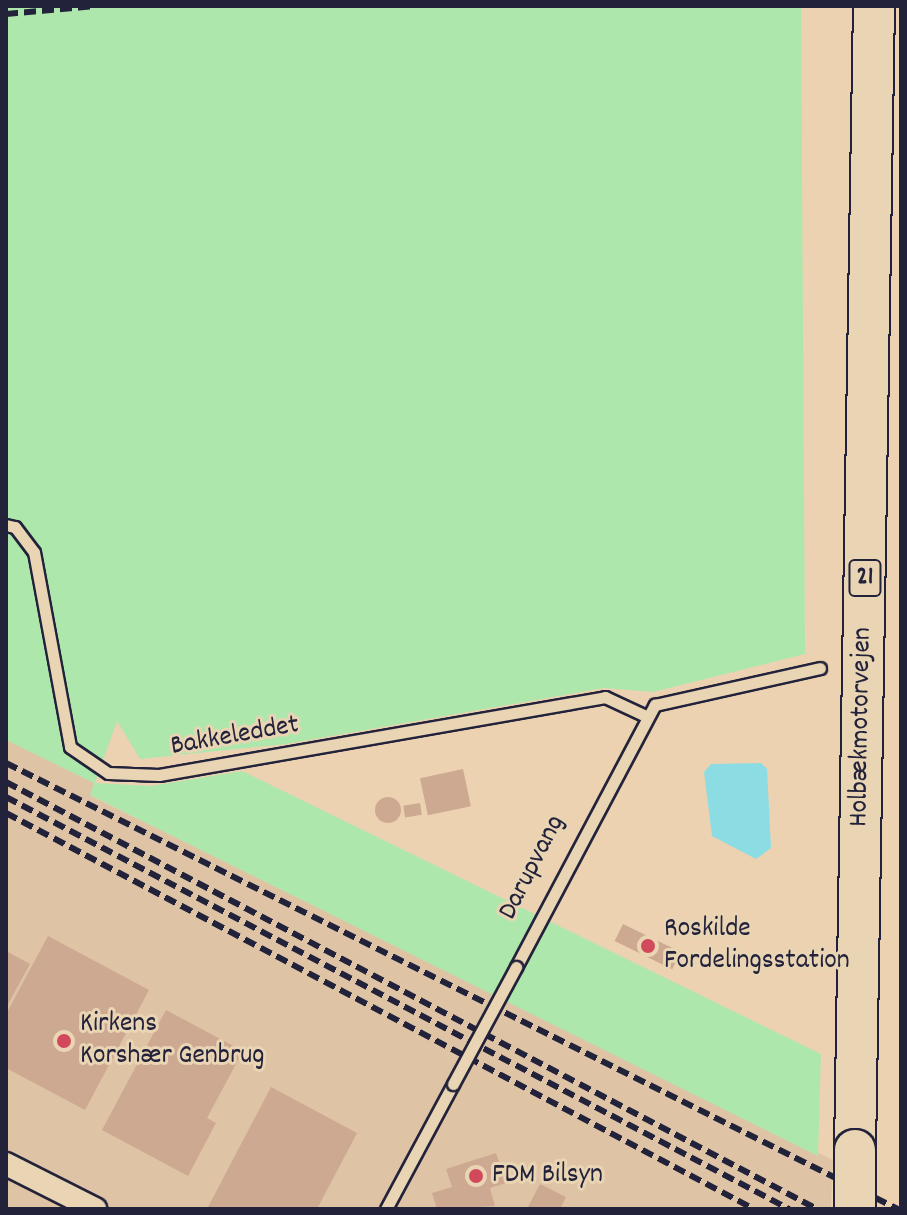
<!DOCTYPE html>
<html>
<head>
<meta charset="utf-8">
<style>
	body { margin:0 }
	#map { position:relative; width:907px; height:1215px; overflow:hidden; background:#ecd2b0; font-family:Dekko,sans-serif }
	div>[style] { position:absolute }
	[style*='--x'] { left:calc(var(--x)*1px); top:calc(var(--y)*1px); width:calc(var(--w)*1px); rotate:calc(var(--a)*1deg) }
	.built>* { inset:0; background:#dfc3a5 }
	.green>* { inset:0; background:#ade7ac }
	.water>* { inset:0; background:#8cdde3 }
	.building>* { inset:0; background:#cda991; transform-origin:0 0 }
	.round { border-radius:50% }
	.roads { filter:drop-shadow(2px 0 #22223b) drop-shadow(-2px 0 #22223b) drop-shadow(0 2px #22223b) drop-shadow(0 -2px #22223b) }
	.lane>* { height:11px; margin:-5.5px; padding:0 5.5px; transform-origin:5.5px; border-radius:5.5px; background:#e9d4b3 }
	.street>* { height:22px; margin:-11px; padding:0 11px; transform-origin:11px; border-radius:11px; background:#e9d4b3 }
	.highway>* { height:40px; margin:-20px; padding:0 20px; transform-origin:20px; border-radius:20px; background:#e9d4b3 }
	.rail>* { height:6px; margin-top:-3px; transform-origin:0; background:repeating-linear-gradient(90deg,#22223b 0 12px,transparent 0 18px) }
	.bridges { filter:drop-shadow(2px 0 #22223b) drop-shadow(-2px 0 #22223b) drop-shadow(0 2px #22223b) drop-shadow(0 -2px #22223b) }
	.lane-bridge>* { height:11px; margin:-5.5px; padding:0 5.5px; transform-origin:5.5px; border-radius:5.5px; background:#e9d4b3 }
	.highway-bridge>* { height:40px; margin:-20px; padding:0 20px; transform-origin:20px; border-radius:20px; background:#e9d4b3 }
	.dots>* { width:22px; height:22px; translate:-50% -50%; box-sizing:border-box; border:4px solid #e9d4b3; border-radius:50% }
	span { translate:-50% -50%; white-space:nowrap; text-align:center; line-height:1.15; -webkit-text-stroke:6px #e9d4b3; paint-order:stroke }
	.shield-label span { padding:2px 6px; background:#e9d4b3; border:2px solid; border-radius:6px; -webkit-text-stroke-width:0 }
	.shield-label { font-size:26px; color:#22223b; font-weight:700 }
	.street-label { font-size:28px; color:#22223b }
	.poi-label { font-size:28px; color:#22223b }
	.left { translate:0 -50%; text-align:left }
	.frame { position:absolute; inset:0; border:8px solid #22223b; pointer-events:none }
</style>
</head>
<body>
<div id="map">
	<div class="built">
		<i style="clip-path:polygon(6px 739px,95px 783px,91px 796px,833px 1160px,831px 1209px,6px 1209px)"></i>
	</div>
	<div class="green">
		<i style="clip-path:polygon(6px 6px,801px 6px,805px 654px,653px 692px,604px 688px,286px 744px,140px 759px,117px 721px,95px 783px,151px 786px,242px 771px,821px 1054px,818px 1156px,90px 795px,94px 783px,6px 740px)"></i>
	</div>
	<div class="water">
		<i style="clip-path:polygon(761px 763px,767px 769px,771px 848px,756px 859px,712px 836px,704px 772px,711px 764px)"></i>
	</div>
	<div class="building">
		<i style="left:463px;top:769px;width:38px;height:44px;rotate:78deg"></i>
		<i class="round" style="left:375px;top:797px;width:26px;height:26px"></i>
		<i style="left:420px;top:803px;width:12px;height:17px;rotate:81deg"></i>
		<i style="left:623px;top:924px;width:64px;height:19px;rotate:26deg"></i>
		<i style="clip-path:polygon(48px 936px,149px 990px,85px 1110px,6px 1068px,6px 1014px)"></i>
		<i style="clip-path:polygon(6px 951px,30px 964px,6px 1008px)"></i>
		<i style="clip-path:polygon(166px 1010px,243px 1051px,207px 1118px,216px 1123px,188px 1176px,102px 1130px)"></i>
		<i style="clip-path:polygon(271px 1087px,357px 1133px,317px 1209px,207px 1209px)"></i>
		<i style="clip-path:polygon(496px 1153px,506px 1183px,490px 1188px,495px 1206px,437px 1209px,432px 1193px,452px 1187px,446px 1169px)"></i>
		<i style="clip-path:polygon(540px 1184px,566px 1197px,560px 1209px,527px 1209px)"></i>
	</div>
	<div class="roads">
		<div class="lane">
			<i style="--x:6;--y:525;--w:9;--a:13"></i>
			<i style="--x:15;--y:527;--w:31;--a:53"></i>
			<i style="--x:34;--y:552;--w:198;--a:79.5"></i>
			<i style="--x:70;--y:747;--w:46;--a:34.4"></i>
			<i style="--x:108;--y:773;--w:51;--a:2.2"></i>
			<i style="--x:159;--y:775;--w:453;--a:-9.9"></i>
			<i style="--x:605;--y:697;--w:45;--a:24.9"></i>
			<i style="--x:516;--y:967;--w:297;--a:-62.1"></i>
			<i style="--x:655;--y:705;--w:169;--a:-12.6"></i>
			<i style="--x:386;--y:1209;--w:142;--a:-61.8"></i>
		</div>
		<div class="street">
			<i style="--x:6;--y:1164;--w:100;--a:26.8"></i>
		</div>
		<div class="highway">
			<i style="--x:855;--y:1150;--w:1144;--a:-89.05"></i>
		</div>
	</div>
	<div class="rail">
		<i style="--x:6;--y:14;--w:90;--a:-5.1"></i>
		<i style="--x:6;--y:763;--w:997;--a:26.57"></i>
		<i style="--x:6;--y:782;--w:917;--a:27.77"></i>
		<i style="--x:6;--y:797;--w:885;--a:27.75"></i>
		<i style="--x:6;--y:813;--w:846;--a:27.9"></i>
	</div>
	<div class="bridges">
		<div class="lane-bridge">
			<i style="--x:453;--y:1084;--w:133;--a:-61.7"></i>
		</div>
		<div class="highway-bridge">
			<i style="--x:855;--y:1150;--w:59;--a:90"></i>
		</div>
	</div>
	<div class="dots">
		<i style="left:648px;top:946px;background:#d1495b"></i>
		<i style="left:64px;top:1041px;background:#d1495b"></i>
		<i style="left:476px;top:1176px;background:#d1495b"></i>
	</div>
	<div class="shield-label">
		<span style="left:865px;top:578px">21</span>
	</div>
	<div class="street-label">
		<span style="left:862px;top:727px;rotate:-89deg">Holbækmotorvejen</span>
		<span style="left:235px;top:737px;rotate:-10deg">Bakkeleddet</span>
		<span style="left:533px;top:868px;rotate:-63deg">Darupvang</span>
	</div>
	<div class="poi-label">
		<span class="left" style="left:664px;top:946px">Roskilde<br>Fordelingsstation</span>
		<span class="left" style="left:80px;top:1041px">Kirkens<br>Korshær Genbrug</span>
		<span class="left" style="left:492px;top:1176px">FDM Bilsyn</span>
	</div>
	<div class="frame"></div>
</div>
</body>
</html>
